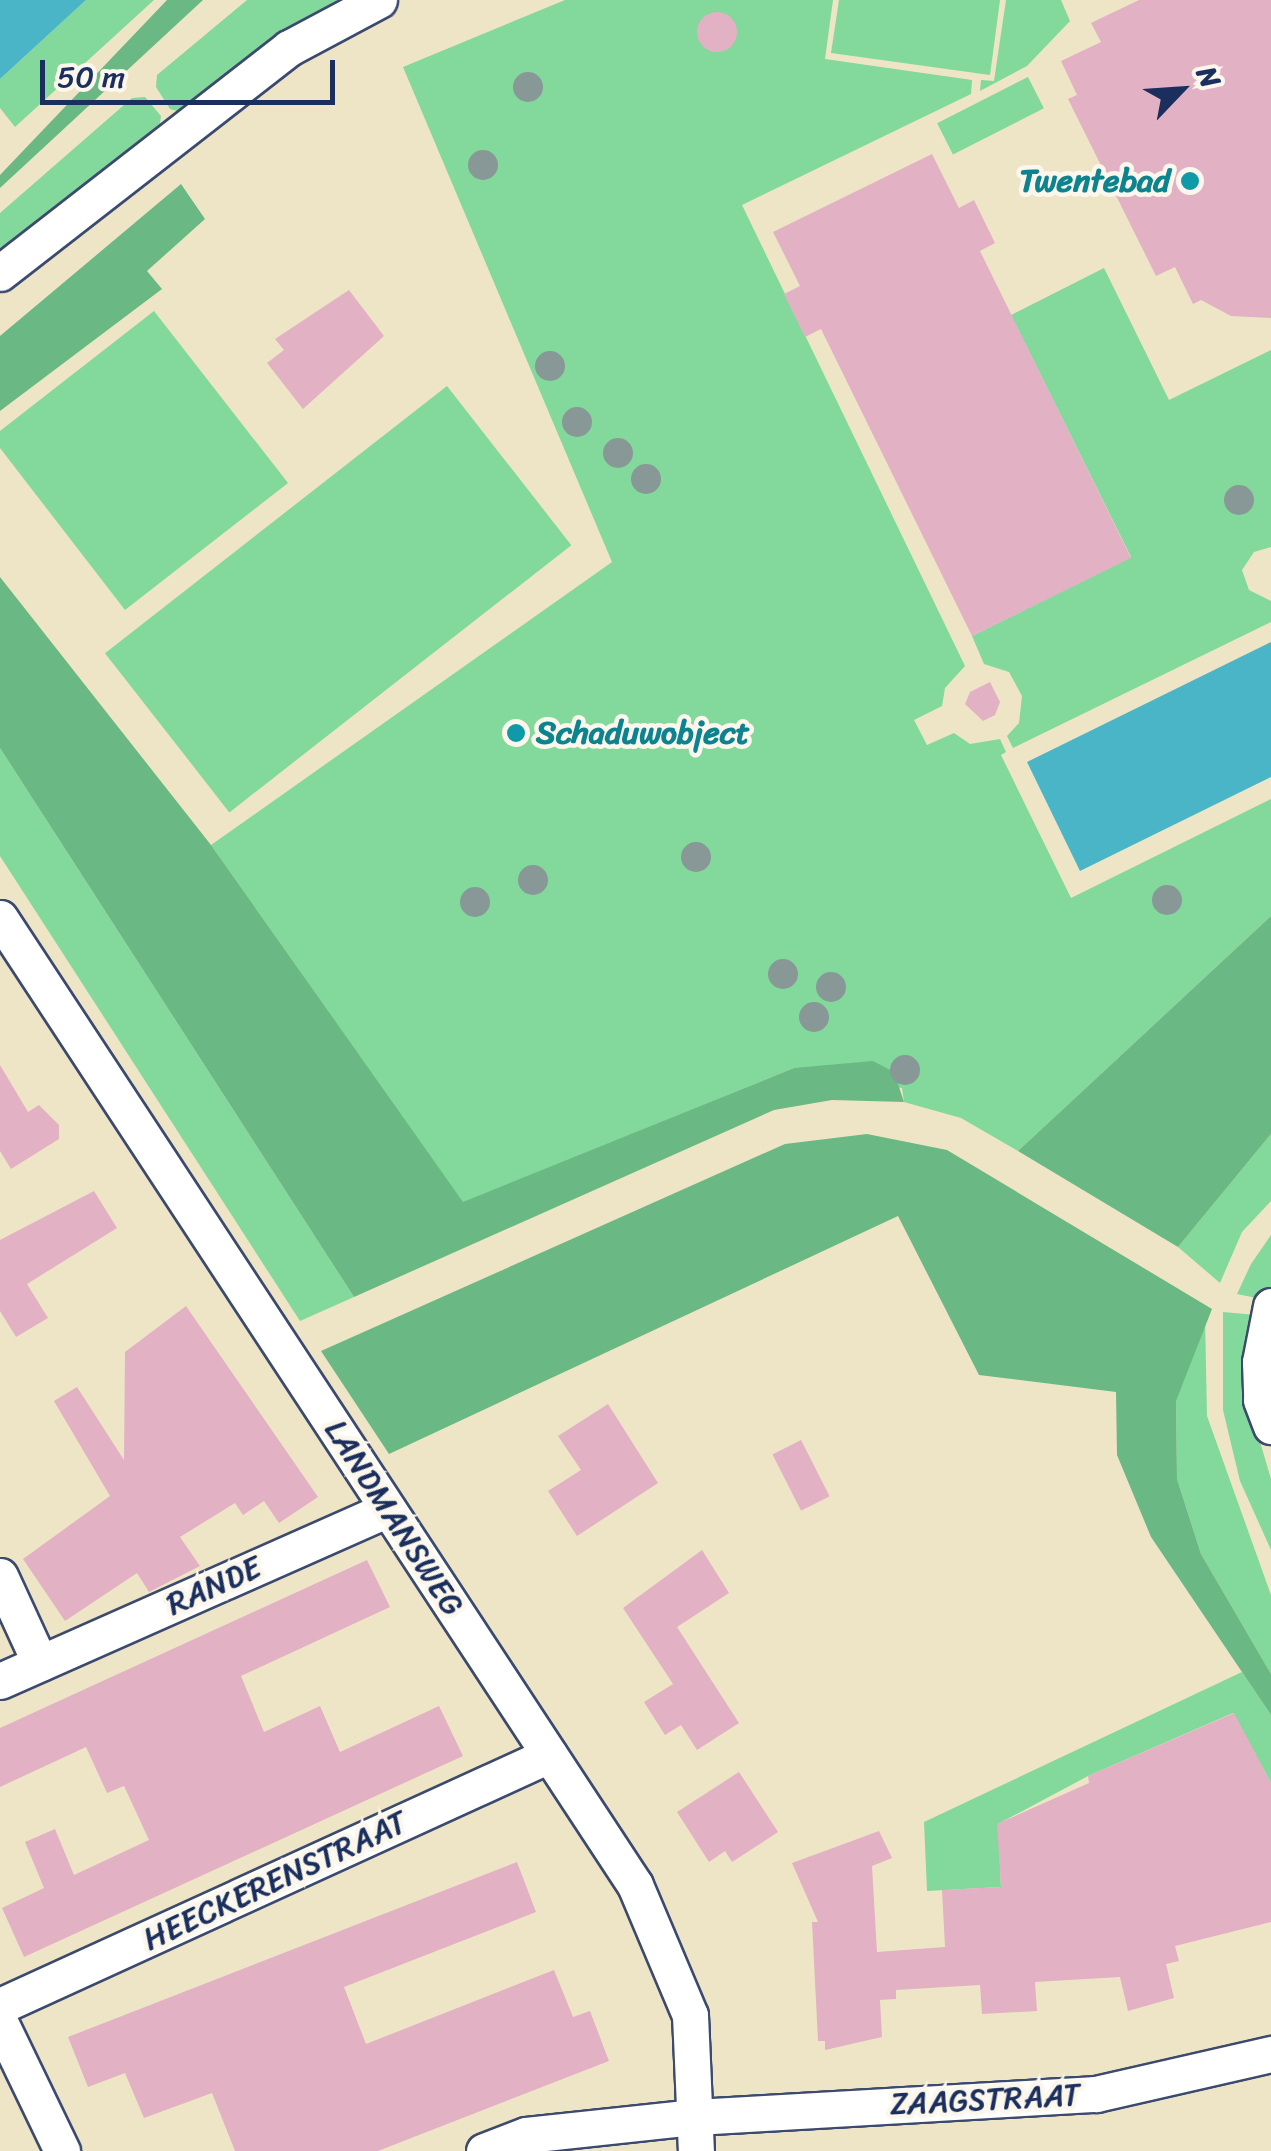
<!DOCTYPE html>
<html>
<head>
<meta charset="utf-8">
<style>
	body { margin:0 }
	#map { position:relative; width:1271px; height:2151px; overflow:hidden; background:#eee5c7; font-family:Sriracha,sans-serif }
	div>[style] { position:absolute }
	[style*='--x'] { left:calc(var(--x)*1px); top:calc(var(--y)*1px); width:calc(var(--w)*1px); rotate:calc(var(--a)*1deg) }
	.green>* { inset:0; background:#83d89c; transform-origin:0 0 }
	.forest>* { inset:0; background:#6ab884 }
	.water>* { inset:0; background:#4ab5c7 }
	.building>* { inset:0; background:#e2b1c4; transform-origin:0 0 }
	.round { border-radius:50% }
	.roads { filter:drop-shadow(2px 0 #3b4a6e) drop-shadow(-2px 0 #3b4a6e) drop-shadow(0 2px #3b4a6e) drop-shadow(0 -2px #3b4a6e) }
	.minor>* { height:35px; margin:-17.5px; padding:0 17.5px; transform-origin:17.5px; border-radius:17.5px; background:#fff }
	.trees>* { width:30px; height:30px; margin:-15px; border-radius:50%; background:#889896 }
	.dots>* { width:28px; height:28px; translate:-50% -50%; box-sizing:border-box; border:5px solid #fbf7ec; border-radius:50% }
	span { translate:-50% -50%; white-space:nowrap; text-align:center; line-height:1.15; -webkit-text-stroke:9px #fbf7ec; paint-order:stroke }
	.culture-label { font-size:32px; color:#0d838f; font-weight:700 }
	.right { translate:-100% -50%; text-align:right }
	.left { translate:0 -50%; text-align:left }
	.street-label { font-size:32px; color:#1b2f5e }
	.north { position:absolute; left:1131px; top:40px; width:100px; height:100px; -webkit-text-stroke:8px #fbf7ec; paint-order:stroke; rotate:65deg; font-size:28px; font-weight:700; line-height:40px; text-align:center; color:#1b2f5e }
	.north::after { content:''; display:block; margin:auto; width:35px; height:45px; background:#1b2f5e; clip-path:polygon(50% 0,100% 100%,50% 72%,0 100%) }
	.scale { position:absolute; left:40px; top:60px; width:295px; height:45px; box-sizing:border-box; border:5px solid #1b2f5e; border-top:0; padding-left:12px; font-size:30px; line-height:35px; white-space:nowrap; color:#1b2f5e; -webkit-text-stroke:8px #fbf7ec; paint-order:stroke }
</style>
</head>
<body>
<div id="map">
	<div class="green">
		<i style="clip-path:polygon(86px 0,154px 0,15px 127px,0 108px,0 79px)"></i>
		<i style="clip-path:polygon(247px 0,337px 0,177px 111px,170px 109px,156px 87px,157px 75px)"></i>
		<i style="clip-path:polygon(565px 0,833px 0,825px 59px,972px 80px,971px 94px,742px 205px,965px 666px,945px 688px,942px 706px,914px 720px,927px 745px,954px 733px,970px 744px,1000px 739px,1006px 752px,1001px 755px,1071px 898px,1271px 799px,1271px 916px,1018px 1151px,961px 1118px,904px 1102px,902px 1088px,794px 1068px,463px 1203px,211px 845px,612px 562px,403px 67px)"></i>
		<i style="clip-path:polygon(839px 0,1000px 0,990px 75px,831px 53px)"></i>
		<i style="clip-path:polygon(1006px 0,1061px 0,1070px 21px,1027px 66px,980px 91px,981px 80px,994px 81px)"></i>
		<i style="left:1028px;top:77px;width:35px;height:102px;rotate:63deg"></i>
		<i style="clip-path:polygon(145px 97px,161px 116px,160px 124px,0 251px,0 213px,132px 98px)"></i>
		<i style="clip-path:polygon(1104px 268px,1169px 400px,1271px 350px,1271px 547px,1254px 552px,1242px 570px,1249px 590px,1271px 601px,1271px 622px,1013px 748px,1007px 736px,1019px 723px,1022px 696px,1009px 672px,984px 664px,972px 636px,1131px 557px,1011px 315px)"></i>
		<i style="clip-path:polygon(154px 311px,288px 483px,125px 610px,0 448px,0 431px)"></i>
		<i style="left:447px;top:386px;width:202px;height:434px;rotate:52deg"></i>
		<i style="clip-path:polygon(0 748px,354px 1297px,300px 1321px,0 856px)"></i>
		<i style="clip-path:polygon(1271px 1134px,1271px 1201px,1242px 1232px,1220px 1283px,1178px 1247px)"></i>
		<i style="clip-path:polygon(1271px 1235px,1271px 1301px,1237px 1294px,1251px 1264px)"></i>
		<i style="clip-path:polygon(1223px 1312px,1256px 1315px,1253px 1418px,1271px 1479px,1271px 1550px,1240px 1481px,1223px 1410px)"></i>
		<i style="clip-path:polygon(1205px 1317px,1207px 1416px,1271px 1595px,1271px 1674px,1201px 1554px,1177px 1479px,1176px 1399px)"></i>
		<i style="clip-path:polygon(1242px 1672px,1271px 1715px,1271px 1783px,1233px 1713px,1088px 1776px,998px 1824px,1001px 1887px,927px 1891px,924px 1822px)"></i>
	</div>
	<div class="forest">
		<i style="clip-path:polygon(167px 0,203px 0,0 188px,0 175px)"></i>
		<i style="clip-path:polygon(181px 184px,205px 219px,147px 271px,162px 289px,0 411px,0 336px)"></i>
		<i style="clip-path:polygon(0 577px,211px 845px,463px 1202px,794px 1068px,873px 1061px,894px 1072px,904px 1102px,832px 1100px,774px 1110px,354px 1297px,0 748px)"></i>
		<i style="clip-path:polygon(1271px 916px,1271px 1134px,1178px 1247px,1018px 1151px)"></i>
		<i style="clip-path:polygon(867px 1134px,947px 1150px,1212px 1309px,1176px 1401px,1177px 1479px,1201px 1554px,1271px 1674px,1271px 1715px,1151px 1537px,1117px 1455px,1116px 1392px,979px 1375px,898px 1216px,389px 1454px,321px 1351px,785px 1144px)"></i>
	</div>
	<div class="water">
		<i style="clip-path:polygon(0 0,86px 0,0 79px)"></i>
		<i style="clip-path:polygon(1271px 642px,1271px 777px,1080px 871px,1027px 762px)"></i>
	</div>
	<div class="building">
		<i style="clip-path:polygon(1139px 0,1271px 0,1271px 318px,1231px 316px,1201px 300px,1193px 304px,1175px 267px,1156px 276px,1068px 99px,1077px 95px,1061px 61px,1101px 42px,1091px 23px)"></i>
		<i class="round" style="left:697px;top:12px;width:40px;height:40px"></i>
		<i style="clip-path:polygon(932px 154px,959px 208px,974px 200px,995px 243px,980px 251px,1131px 558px,972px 636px,821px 329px,805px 337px,784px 294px,800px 286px,773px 232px)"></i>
		<i style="clip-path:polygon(349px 290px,384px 336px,303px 409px,267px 363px,284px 350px,275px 339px)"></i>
		<i style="clip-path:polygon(990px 682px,1000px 702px,995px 715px,983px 721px,965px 704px,970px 692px)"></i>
		<i style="clip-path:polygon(0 1065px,28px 1112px,39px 1105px,59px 1125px,59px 1139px,11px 1169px,0 1151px)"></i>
		<i style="clip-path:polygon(94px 1191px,117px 1228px,27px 1284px,48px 1318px,16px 1337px,0 1311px,0 1240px)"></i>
		<i style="clip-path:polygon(186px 1306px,318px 1497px,279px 1523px,264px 1501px,243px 1515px,235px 1503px,180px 1537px,200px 1566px,149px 1592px,137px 1573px,65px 1621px,23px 1559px,110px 1496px,54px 1401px,77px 1387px,124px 1460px,125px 1352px)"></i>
		<i style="clip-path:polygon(608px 1404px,658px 1483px,577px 1536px,548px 1491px,581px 1470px,558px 1436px)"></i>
		<i style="left:801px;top:1440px;width:63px;height:32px;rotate:63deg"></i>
		<i style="clip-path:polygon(702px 1550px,729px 1593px,677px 1627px,739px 1723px,697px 1750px,681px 1725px,665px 1735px,644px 1702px,673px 1684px,623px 1608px)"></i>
		<i style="clip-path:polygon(367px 1560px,390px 1607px,241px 1676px,264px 1732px,320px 1706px,340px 1752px,439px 1706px,463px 1756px,24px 1957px,2px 1908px,44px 1888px,25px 1842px,55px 1829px,74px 1875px,149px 1840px,124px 1786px,107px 1793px,86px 1747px,0 1787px,0 1728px)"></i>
		<i style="clip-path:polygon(1234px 1713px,1271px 1783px,1271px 1922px,1175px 1946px,1179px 1961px,1166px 1964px,1174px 1998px,1128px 2011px,1120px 1977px,1035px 1982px,1037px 2011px,982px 2014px,980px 1985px,896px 1990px,896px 1999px,880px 2000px,882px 2037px,825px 2050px,825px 2041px,818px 2041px,812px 1922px,818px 1922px,792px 1863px,879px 1831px,892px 1858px,872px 1866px,877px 1952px,945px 1947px,942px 1890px,1001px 1887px,997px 1824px,1089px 1783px,1088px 1776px)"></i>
		<i style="clip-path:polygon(739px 1772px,778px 1832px,732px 1862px,725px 1851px,709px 1862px,677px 1812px)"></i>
		<i style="clip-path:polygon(517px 1862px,536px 1912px,344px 1987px,366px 2044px,554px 1970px,573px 2017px,590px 2011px,609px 2061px,378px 2151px,235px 2151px,212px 2093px,144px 2118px,125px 2073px,88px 2087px,68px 2037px)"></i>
	</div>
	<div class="roads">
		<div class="minor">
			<i style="--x:0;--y:273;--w:366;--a:-37.9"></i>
			<i style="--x:289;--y:48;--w:102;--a:-28.1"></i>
			<i style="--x:0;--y:918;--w:1157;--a:56.71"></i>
			<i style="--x:635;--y:1885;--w:141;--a:67.1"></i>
			<i style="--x:690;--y:2015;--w:136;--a:87.5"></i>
			<i style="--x:1271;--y:1306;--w:57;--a:101.1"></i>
			<i style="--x:1260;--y:1362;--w:38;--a:88"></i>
			<i style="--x:1261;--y:1400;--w:28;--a:69"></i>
			<i style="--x:0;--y:1576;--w:96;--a:65.3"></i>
			<i style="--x:0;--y:1681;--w:424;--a:-23.9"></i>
			<i style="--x:0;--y:2006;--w:604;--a:-24.57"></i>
			<i style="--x:0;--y:2022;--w:143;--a:64.3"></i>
			<i style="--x:484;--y:2151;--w:45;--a:-20.9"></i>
			<i style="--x:526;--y:2135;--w:170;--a:-6.1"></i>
			<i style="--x:695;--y:2117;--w:402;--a:-3.3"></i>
			<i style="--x:1096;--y:2094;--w:180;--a:-12.9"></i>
		</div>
	</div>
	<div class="trees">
		<i style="left:528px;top:87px"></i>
		<i style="left:483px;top:165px"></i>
		<i style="left:550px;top:366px"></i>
		<i style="left:577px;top:422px"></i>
		<i style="left:618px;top:453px"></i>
		<i style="left:646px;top:479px"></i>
		<i style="left:1239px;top:500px"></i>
		<i style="left:696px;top:857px"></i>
		<i style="left:533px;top:880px"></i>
		<i style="left:1167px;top:900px"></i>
		<i style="left:475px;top:902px"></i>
		<i style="left:783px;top:974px"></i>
		<i style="left:831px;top:987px"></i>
		<i style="left:814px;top:1017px"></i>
		<i style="left:905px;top:1070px"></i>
	</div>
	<div class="dots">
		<i style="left:1190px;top:181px;background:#0f9aa8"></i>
		<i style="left:516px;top:733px;background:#0f9aa8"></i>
	</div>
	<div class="culture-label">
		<span class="right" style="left:1170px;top:181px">Twentebad</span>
		<span class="left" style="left:536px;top:733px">Schaduwobject</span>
	</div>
	<div class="street-label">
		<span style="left:394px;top:1518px;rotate:57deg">LANDMANSWEG</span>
		<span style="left:214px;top:1586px;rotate:-24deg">RANDE</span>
		<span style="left:275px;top:1881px;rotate:-25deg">HEECKERENSTRAAT</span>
		<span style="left:985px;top:2100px;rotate:-3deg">ZAAGSTRAAT</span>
	</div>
	<div class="north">N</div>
	<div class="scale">50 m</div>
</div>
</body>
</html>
